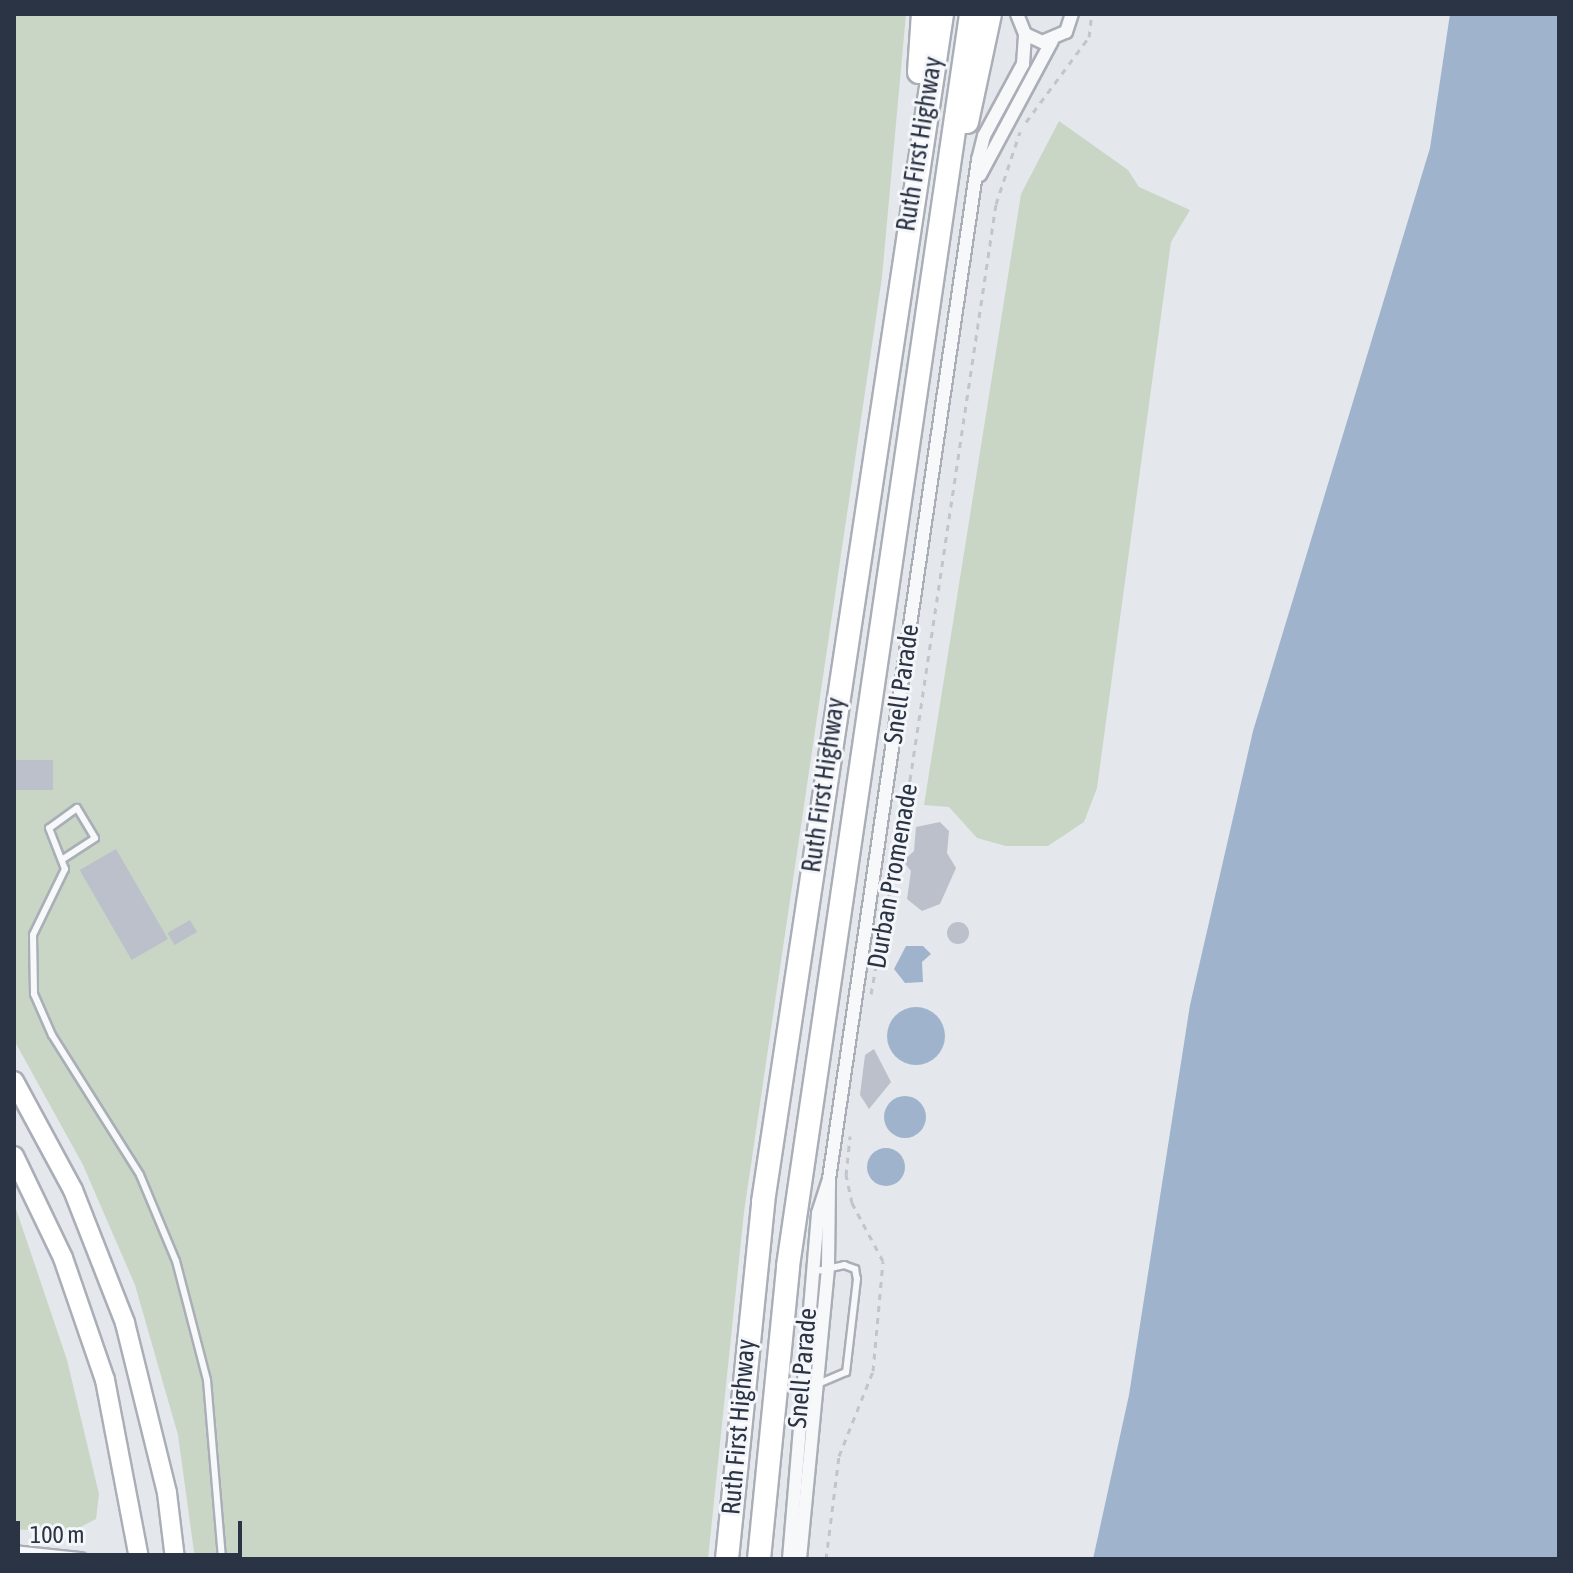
<!DOCTYPE html>
<html>
<head>
<meta charset="utf-8">
<style>
	body { margin:0 }
	#map { position:relative; width:1573px; height:1573px; overflow:hidden; background:#e4e7ec; font-family:"Asap Condensed",sans-serif }
	div>[style] { position:absolute }
	[style*='--x'] { left:calc(var(--x)*1px); top:calc(var(--y)*1px); width:calc(var(--w)*1px); rotate:calc(var(--a)*1deg) }
	.green>* { inset:0; background:#c9d6c5 }
	.water>* { inset:0; background:#9fb4cc }
	.round { border-radius:50% }
	.building>* { inset:0; background:#bbc0ca; transform-origin:0 0 }
	.path>* { height:3px; margin-top:-1.5px; transform-origin:0; background:repeating-linear-gradient(90deg,#c2c5cb 0 6px,transparent 0 12px) }
	.roads { filter:drop-shadow(2px 0 #a9aeb7) drop-shadow(-2px 0 #a9aeb7) drop-shadow(0 2px #a9aeb7) drop-shadow(0 -2px #a9aeb7) }
	.lane>* { height:6px; margin:-3px; padding:0 3px; transform-origin:3px; border-radius:3px; background:#f7f8fa }
	.street>* { height:12px; margin:-6px; padding:0 6px; transform-origin:6px; border-radius:6px; background:#f7f8fa }
	.secondary>* { height:18px; margin:-9px; padding:0 9px; transform-origin:9px; border-radius:9px; background:#fff }
	.highway>* { height:22px; margin:-11px; padding:0 11px; transform-origin:11px; border-radius:11px; background:#fff }
	span { translate:-50% -50%; white-space:nowrap; text-align:center; line-height:1.15; -webkit-text-stroke:6px #f4f6f9; paint-order:stroke }
	.street-label { font-size:26px; color:#2b3445 }
	.frame { position:absolute; inset:0; border:16px solid #2b3445; pointer-events:none }
	.scale { position:absolute; left:16px; top:1521px; width:226px; height:36px; box-sizing:border-box; border:4px solid #2b3445; border-top:0; padding-left:10px; font-size:24px; line-height:28px; white-space:nowrap; color:#2b3445; -webkit-text-stroke:6px #f4f6f9; paint-order:stroke }
</style>
</head>
<body>
<div id="map">
	<div class="green">
		<i style="clip-path:polygon(14px 14px,906px 14px,882px 277px,744px 1212px,708px 1559px,195px 1559px,178px 1435px,135px 1285px,83px 1165px,14px 1040px)"></i>
		<i style="clip-path:polygon(1059px 121px,1128px 170px,1139px 187px,1190px 210px,1171px 242px,1097px 788px,1084px 822px,1048px 846px,1006px 846px,977px 838px,949px 807px,924px 805px,1021px 194px)"></i>
		<i style="clip-path:polygon(14px 1203px,67px 1360px,99px 1494px,96px 1519px,69px 1533px,14px 1529px)"></i>
	</div>
	<div class="water">
		<i style="clip-path:polygon(1450px 14px,1559px 14px,1559px 1559px,1093px 1559px,1129px 1395px,1190px 1005px,1253px 731px,1430px 148px)"></i>
		<i style="clip-path:polygon(906px 946px,923px 946px,931px 954px,922px 962px,923px 982px,905px 983px,894px 969px)"></i>
		<i class="round" style="left:887px;top:1007px;width:58px;height:58px"></i>
		<i class="round" style="left:884px;top:1096px;width:42px;height:42px"></i>
		<i class="round" style="left:867px;top:1148px;width:38px;height:38px"></i>
	</div>
	<div class="building">
		<i style="left:14px;top:760px;width:39px;height:30px"></i>
		<i style="clip-path:polygon(940px 822px,949px 831px,947px 853px,956px 868px,940px 904px,922px 911px,907px 899px,911px 871px,903px 861px,914px 851px,916px 827px)"></i>
		<i style="left:116px;top:849px;width:104px;height:42px;rotate:60deg"></i>
		<i style="left:190px;top:920px;width:14px;height:26px;rotate:60deg"></i>
		<i class="round" style="left:947px;top:922px;width:22px;height:22px"></i>
		<i style="clip-path:polygon(874px 1049px,891px 1082px,869px 1109px,860px 1095px,865px 1055px)"></i>
	</div>
	<div class="path">
		<i style="--x:1026;--y:122;--w:106;--a:-53.5"></i>
		<i style="--x:1089;--y:37;--w:23;--a:-83"></i>
		<i style="--x:871;--y:994;--w:218;--a:-79.7"></i>
		<i style="--x:910;--y:780;--w:582;--a:-81.51"></i>
		<i style="--x:996;--y:204;--w:76;--a:-71.6"></i>
		<i style="--x:826;--y:1559;--w:104;--a:-82.8"></i>
		<i style="--x:839;--y:1456;--w:92;--a:-68.2"></i>
		<i style="--x:873;--y:1371;--w:110;--a:-84.8"></i>
		<i style="--x:883;--y:1261;--w:66;--a:-118.1"></i>
		<i style="--x:852;--y:1203;--w:29;--a:-102"></i>
		<i style="--x:846;--y:1175;--w:39;--a:-84"></i>
	</div>
	<div class="roads">
		<div class="lane">
			<i style="--x:63;--y:859;--w:38;--a:-33"></i>
			<i style="--x:95;--y:838;--w:35;--a:-121"></i>
			<i style="--x:77;--y:808;--w:34;--a:144"></i>
			<i style="--x:49;--y:828;--w:44;--a:68.7"></i>
			<i style="--x:65;--y:869;--w:73;--a:115.9"></i>
			<i style="--x:33;--y:935;--w:59;--a:89"></i>
			<i style="--x:34;--y:994;--w:45;--a:66.3"></i>
			<i style="--x:52;--y:1035;--w:165;--a:57.8"></i>
			<i style="--x:140;--y:1175;--w:93;--a:67.3"></i>
			<i style="--x:176;--y:1261;--w:123;--a:75.4"></i>
			<i style="--x:207;--y:1380;--w:180;--a:85.2"></i>
			<i style="--x:812;--y:1272;--w:33;--a:-12"></i>
			<i style="--x:844;--y:1265;--w:12;--a:20"></i>
			<i style="--x:855;--y:1269;--w:10;--a:79"></i>
			<i style="--x:857;--y:1279;--w:94;--a:96.7"></i>
			<i style="--x:846;--y:1372;--w:30;--a:157"></i>
		</div>
		<div class="street">
			<i style="--x:1017;--y:14;--w:22;--a:68"></i>
			<i style="--x:1025;--y:34;--w:19;--a:25"></i>
			<i style="--x:1042;--y:42;--w:26;--a:-23"></i>
			<i style="--x:1066;--y:32;--w:19;--a:-72"></i>
			<i style="--x:980;--y:175;--w:152;--a:-61.8"></i>
			<i style="--x:14;--y:1552;--w:67;--a:6"></i>
			<i style="--x:789;--y:1559;--w:347;--a:-85.2"></i>
			<i style="--x:818;--y:1213;--w:33;--a:-72"></i>
			<i style="--x:800;--y:1559;--w:294;--a:-84.5"></i>
			<i style="--x:828;--y:1266;--w:87;--a:-89.3"></i>
			<i style="--x:829;--y:1179;--w:1030;--a:-81.68"></i>
			<i style="--x:978;--y:160;--w:25;--a:-76"></i>
			<i style="--x:984;--y:136;--w:82;--a:-61.6"></i>
			<i style="--x:1023;--y:64;--w:30;--a:-86"></i>
		</div>
		<div class="secondary">
			<i style="--x:14;--y:1081;--w:124;--a:61.6"></i>
			<i style="--x:73;--y:1190;--w:143;--a:68.6"></i>
			<i style="--x:125;--y:1323;--w:175;--a:76.1"></i>
			<i style="--x:167;--y:1493;--w:66;--a:83.1"></i>
			<i style="--x:14;--y:1156;--w:113;--a:64.3"></i>
			<i style="--x:63;--y:1258;--w:129;--a:71"></i>
			<i style="--x:105;--y:1380;--w:182;--a:79.2"></i>
		</div>
		<div class="highway">
			<i style="--x:919;--y:72;--w:58;--a:-86.1"></i>
			<i style="--x:967;--y:122;--w:110;--a:-78"></i>
			<i style="--x:727;--y:1559;--w:359;--a:-84.2"></i>
			<i style="--x:763;--y:1202;--w:1201;--a:-81.43"></i>
			<i style="--x:759;--y:1559;--w:294;--a:-84.3"></i>
			<i style="--x:788;--y:1266;--w:1265;--a:-81.68"></i>
		</div>
	</div>
	<div class="street-label">
		<span style="left:920px;top:144px;rotate:-81deg">Ruth First Highway</span>
		<span style="left:902px;top:684px;rotate:-82deg">Snell Parade</span>
		<span style="left:824px;top:785px;rotate:-82deg">Ruth First Highway</span>
		<span style="left:893px;top:876px;rotate:-80deg">Durban Promenade</span>
		<span style="left:803px;top:1368px;rotate:-85deg">Snell Parade</span>
		<span style="left:739px;top:1427px;rotate:-85deg">Ruth First Highway</span>
	</div>
	<div class="frame"></div>
	<div class="scale">100 m</div>
</div>
</body>
</html>
